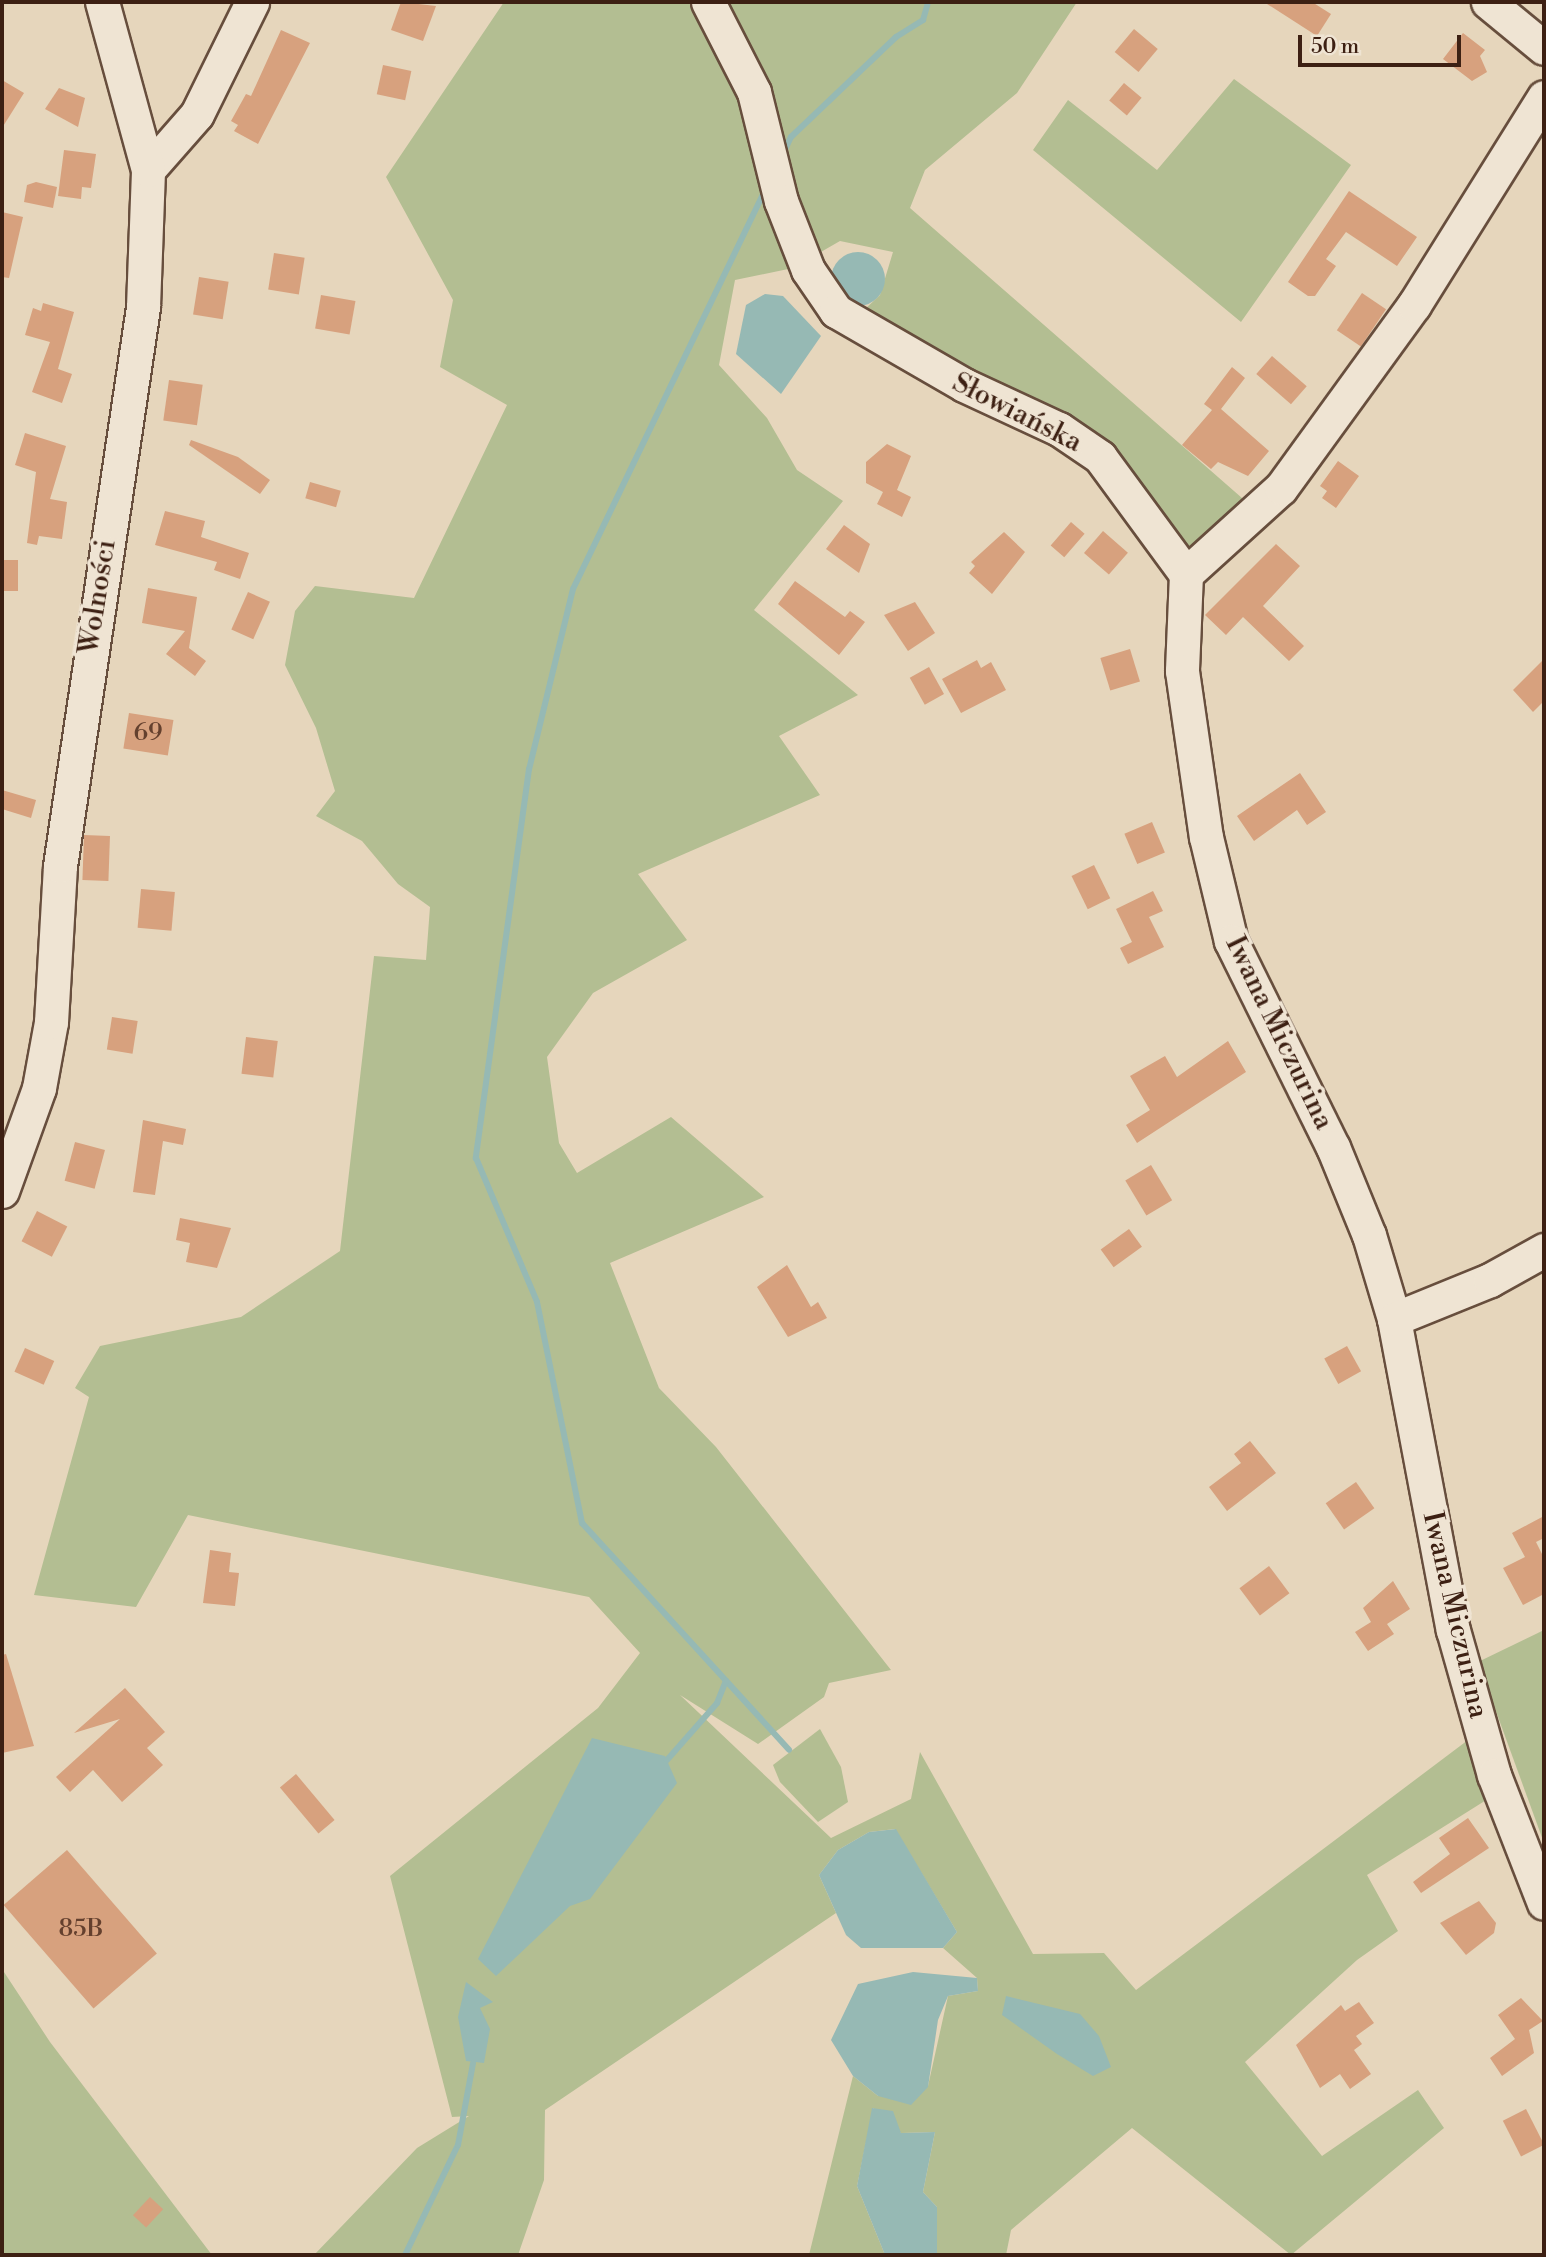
<!DOCTYPE html>
<html>
<head>
<meta charset="utf-8">
<style>
	body { margin:0 }
	#map { position:relative; width:1546px; height:2257px; overflow:hidden; background:#e6d6bc; font-family:"Libre Bodoni",serif }
	div>[style] { position:absolute }
	[style*='--x'] { left:calc(var(--x)*1px); top:calc(var(--y)*1px); width:calc(var(--w)*1px); rotate:calc(var(--a)*1deg) }
	.green>* { inset:0; background:#b3be92 }
	.water>* { inset:0; background:#96b9b4 }
	.round { border-radius:50% }
	.stream>* { height:6px; margin:-3px; padding:0 3px; transform-origin:3px; border-radius:3px; background:#96b9b4 }
	.building>* { inset:0; background:#d7a17e; transform-origin:0 0 }
	.roads { filter:drop-shadow(2px 0 #674e3d) drop-shadow(-2px 0 #674e3d) drop-shadow(0 2px #674e3d) drop-shadow(0 -2px #674e3d) }
	.minor>* { height:33px; margin:-16.5px; padding:0 16.5px; transform-origin:16.5px; border-radius:16.5px; background:#efe4d3 }
	span { translate:-50% -50%; white-space:nowrap; text-align:center; line-height:1.15; -webkit-text-stroke:7px #efe4d3; paint-order:stroke }
	.number-label { font-size:24px; color:#64402e }
	.number-label span { -webkit-text-stroke-width:0 }
	.street-label { font-size:28px; color:#3d2013 }
	.frame { position:absolute; inset:0; border:4px solid #3d2013; pointer-events:none }
	.scale { position:absolute; left:1298px; top:35px; width:163px; height:32px; box-sizing:border-box; border:4px solid #3d2013; border-top:0; padding-left:9px; font-size:21px; line-height:24px; white-space:nowrap; color:#3d2013; -webkit-text-stroke:5px #efe4d3; paint-order:stroke }
</style>
</head>
<body>
<div id="map">
	<div class="green">
		<i style="clip-path:polygon(504px 2px,1077px 2px,1017px 93px,925px 170px,910px 208px,1250px 505px,1188px 561px,1089px 428px,867px 323px,863px 311px,880px 295px,893px 252px,840px 241px,793px 268px,735px 280px,719px 365px,767px 418px,797px 470px,843px 501px,754px 610px,858px 695px,779px 736px,820px 795px,638px 874px,687px 940px,593px 993px,547px 1057px,559px 1143px,577px 1173px,671px 1117px,764px 1197px,610px 1263px,659px 1388px,716px 1447px,891px 1670px,829px 1683px,824px 1697px,758px 1744px,680px 1695px,831px 1838px,911px 1799px,920px 1752px,1033px 1954px,1104px 1953px,1136px 1990px,1472px 1737px,1491px 1797px,1367px 1875px,1398px 1931px,1357px 1960px,1245px 2062px,1322px 2156px,1418px 2090px,1444px 2128px,1291px 2255px,1132px 2128px,1011px 2230px,1006px 2255px,937px 2255px,937px 2207px,923px 2192px,935px 2132px,901px 2133px,873px 2108px,857px 2186px,885px 2255px,809px 2255px,853px 2076px,878px 2096px,928px 2086px,948px 1996px,978px 1991px,977px 1978px,943px 1948px,957px 1932px,895px 1829px,869px 1832px,838px 1850px,819px 1875px,836px 1913px,545px 2110px,544px 2180px,518px 2255px,314px 2255px,417px 2148px,469px 2116px,452px 2117px,390px 1876px,598px 1708px,640px 1653px,589px 1597px,188px 1515px,136px 1607px,34px 1595px,89px 1397px,75px 1388px,100px 1346px,241px 1317px,340px 1251px,374px 956px,426px 960px,430px 907px,398px 884px,362px 841px,316px 816px,335px 791px,316px 728px,285px 665px,295px 611px,315px 586px,414px 598px,507px 405px,440px 367px,453px 300px,386px 177px)"></i>
		<i style="clip-path:polygon(1234px 79px,1351px 165px,1241px 322px,1033px 150px,1068px 100px,1157px 170px)"></i>
		<i style="clip-path:polygon(1544px 1630px,1544px 1843px,1478px 1662px)"></i>
		<i style="clip-path:polygon(820px 1729px,841px 1767px,848px 1802px,818px 1822px,780px 1782px,773px 1765px)"></i>
		<i style="clip-path:polygon(2px 1969px,50px 2042px,212px 2255px,2px 2255px)"></i>
	</div>
	<div class="water">
		<i class="round" style="left:831px;top:252px;width:54px;height:54px"></i>
		<i style="clip-path:polygon(765px 294px,783px 296px,821px 336px,781px 394px,736px 354px,746px 305px)"></i>
		<i style="clip-path:polygon(592px 1738px,665px 1756px,677px 1783px,590px 1899px,570px 1906px,496px 1976px,478px 1959px)"></i>
		<i style="clip-path:polygon(896px 1829px,957px 1932px,943px 1948px,861px 1948px,846px 1935px,819px 1875px,838px 1850px,869px 1832px)"></i>
		<i style="clip-path:polygon(913px 1972px,977px 1978px,978px 1991px,948px 1996px,938px 2020px,928px 2087px,911px 2105px,878px 2096px,853px 2076px,831px 2040px,858px 1984px)"></i>
		<i style="clip-path:polygon(466px 1982px,493px 2002px,480px 2008px,490px 2029px,484px 2063px,466px 2061px,458px 2017px)"></i>
		<i style="clip-path:polygon(1006px 1996px,1080px 2014px,1099px 2036px,1111px 2067px,1093px 2076px,1057px 2054px,1002px 2015px)"></i>
		<i style="clip-path:polygon(872px 2108px,893px 2111px,901px 2133px,935px 2132px,923px 2192px,937px 2207px,937px 2255px,885px 2255px,857px 2186px)"></i>
	</div>
	<div class="stream">
		<i style="--x:783;--y:154;--w:19;--a:-65"></i>
		<i style="--x:791;--y:137;--w:145;--a:-43.6"></i>
		<i style="--x:896;--y:37;--w:32;--a:-32"></i>
		<i style="--x:923;--y:20;--w:19;--a:-74"></i>
		<i style="--x:766;--y:188;--w:445;--a:115.7"></i>
		<i style="--x:573;--y:589;--w:185;--a:103.7"></i>
		<i style="--x:529;--y:769;--w:393;--a:97.8"></i>
		<i style="--x:476;--y:1158;--w:156;--a:67"></i>
		<i style="--x:537;--y:1302;--w:226;--a:78.5"></i>
		<i style="--x:582;--y:1523;--w:307;--a:47.6"></i>
		<i style="--x:667;--y:1760;--w:76;--a:-48.7"></i>
		<i style="--x:717;--y:1703;--w:24;--a:-68"></i>
		<i style="--x:405;--y:2255;--w:122;--a:-64.3"></i>
		<i style="--x:458;--y:2145;--w:83;--a:-79.6"></i>
	</div>
	<div class="building">
		<i style="clip-path:polygon(401px 2px,436px 6px,423px 41px,391px 30px)"></i>
		<i style="clip-path:polygon(1264px 2px,1312px 2px,1331px 14px,1317px 36px)"></i>
		<i style="left:1134px;top:29px;width:31px;height:30px;rotate:40deg"></i>
		<i style="clip-path:polygon(281px 30px,310px 43px,258px 144px,234px 131px,238px 125px,231px 121px,246px 94px,251px 96px)"></i>
		<i style="clip-path:polygon(1463px 33px,1485px 50px,1480px 56px,1487px 72px,1472px 81px,1443px 59px)"></i>
		<i style="left:383px;top:65px;width:29px;height:30px;rotate:12deg"></i>
		<i style="clip-path:polygon(2px 80px,24px 93px,2px 128px)"></i>
		<i style="left:1124px;top:83px;width:23px;height:23px;rotate:40deg"></i>
		<i style="clip-path:polygon(59px 88px,85px 98px,78px 127px,45px 109px)"></i>
		<i style="clip-path:polygon(64px 150px,96px 154px,91px 188px,82px 187px,81px 199px,58px 196px)"></i>
		<i style="clip-path:polygon(36px 182px,57px 187px,53px 208px,24px 202px,27px 185px)"></i>
		<i style="clip-path:polygon(1349px 191px,1417px 237px,1397px 266px,1346px 232px,1326px 259px,1336px 266px,1315px 296px,1308px 296px,1288px 282px)"></i>
		<i style="clip-path:polygon(2px 212px,23px 217px,9px 278px,2px 277px)"></i>
		<i style="left:274px;top:253px;width:31px;height:37px;rotate:9deg"></i>
		<i style="left:199px;top:277px;width:30px;height:38px;rotate:9deg"></i>
		<i style="left:1362px;top:293px;width:29px;height:45px;rotate:34deg"></i>
		<i style="left:321px;top:295px;width:35px;height:34px;rotate:10deg"></i>
		<i style="clip-path:polygon(43px 303px,74px 312px,58px 369px,72px 374px,62px 403px,32px 392px,50px 342px,25px 335px,33px 308px,41px 311px)"></i>
		<i style="left:1272px;top:356px;width:46px;height:24px;rotate:41deg"></i>
		<i style="clip-path:polygon(1232px 367px,1245px 378px,1221px 409px,1269px 451px,1248px 476px,1218px 462px,1211px 469px,1182px 445px,1212px 410px,1204px 404px)"></i>
		<i style="left:169px;top:380px;width:34px;height:41px;rotate:8deg"></i>
		<i style="clip-path:polygon(25px 433px,66px 446px,50px 499px,67px 502px,62px 539px,39px 536px,37px 545px,27px 543px,36px 472px,15px 465px)"></i>
		<i style="clip-path:polygon(191px 440px,238px 457px,270px 480px,260px 494px,189px 445px)"></i>
		<i style="clip-path:polygon(887px 444px,911px 456px,897px 490px,911px 497px,902px 517px,877px 504px,883px 492px,866px 483px,866px 462px)"></i>
		<i style="clip-path:polygon(1338px 461px,1359px 476px,1336px 508px,1322px 498px,1327px 491px,1320px 486px)"></i>
		<i style="left:310px;top:482px;width:32px;height:17px;rotate:16deg"></i>
		<i style="clip-path:polygon(165px 511px,205px 521px,201px 537px,249px 553px,240px 579px,214px 570px,217px 562px,155px 545px)"></i>
		<i style="left:1071px;top:522px;width:18px;height:31px;rotate:41deg"></i>
		<i style="clip-path:polygon(844px 525px,870px 544px,859px 573px,826px 549px)"></i>
		<i style="left:1103px;top:531px;width:33px;height:29px;rotate:41deg"></i>
		<i style="clip-path:polygon(1004px 532px,1025px 552px,992px 594px,969px 573px,975px 566px,971px 562px)"></i>
		<i style="clip-path:polygon(1276px 544px,1300px 566px,1263px 606px,1304px 646px,1289px 661px,1243px 617px,1226px 635px,1205px 615px)"></i>
		<i style="left:2px;top:560px;width:16px;height:31px"></i>
		<i style="clip-path:polygon(795px 581px,845px 617px,850px 611px,865px 622px,839px 655px,778px 604px)"></i>
		<i style="clip-path:polygon(148px 588px,197px 597px,189px 648px,206px 661px,195px 676px,166px 654px,185px 631px,142px 623px)"></i>
		<i style="left:248px;top:592px;width:24px;height:41px;rotate:24deg"></i>
		<i style="clip-path:polygon(915px 602px,935px 633px,908px 651px,884px 615px)"></i>
		<i style="left:1130px;top:649px;width:34px;height:31px;rotate:73deg"></i>
		<i style="clip-path:polygon(1544px 659px,1544px 701px,1533px 712px,1513px 690px)"></i>
		<i style="clip-path:polygon(977px 660px,981px 668px,991px 662px,1006px 690px,961px 713px,942px 679px)"></i>
		<i style="left:929px;top:667px;width:31px;height:22px;rotate:61deg"></i>
		<i style="left:129px;top:713px;width:45px;height:36px;rotate:9deg"></i>
		<i style="clip-path:polygon(1300px 773px,1326px 812px,1307px 825px,1297px 810px,1254px 841px,1237px 816px)"></i>
		<i style="clip-path:polygon(2px 790px,36px 800px,31px 818px,2px 809px)"></i>
		<i style="left:1152px;top:822px;width:33px;height:30px;rotate:67deg"></i>
		<i style="left:84px;top:835px;width:26px;height:45px;rotate:2deg"></i>
		<i style="left:1094px;top:865px;width:37px;height:25px;rotate:64deg"></i>
		<i style="left:141px;top:889px;width:34px;height:39px;rotate:5deg"></i>
		<i style="clip-path:polygon(1153px 891px,1163px 911px,1149px 917px,1164px 947px,1128px 964px,1120px 948px,1132px 942px,1116px 909px)"></i>
		<i style="left:112px;top:1017px;width:26px;height:33px;rotate:9deg"></i>
		<i style="left:246px;top:1037px;width:32px;height:37px;rotate:7deg"></i>
		<i style="clip-path:polygon(1228px 1041px,1246px 1072px,1137px 1143px,1126px 1125px,1150px 1110px,1130px 1076px,1165px 1056px,1177px 1077px)"></i>
		<i style="clip-path:polygon(143px 1120px,186px 1129px,183px 1145px,163px 1141px,155px 1195px,133px 1192px)"></i>
		<i style="left:75px;top:1142px;width:31px;height:40px;rotate:15deg"></i>
		<i style="left:1151px;top:1165px;width:41px;height:30px;rotate:59deg"></i>
		<i style="left:37px;top:1211px;width:34px;height:34px;rotate:27deg"></i>
		<i style="clip-path:polygon(180px 1218px,231px 1228px,217px 1268px,186px 1262px,190px 1243px,176px 1240px)"></i>
		<i style="left:1129px;top:1229px;width:22px;height:35px;rotate:54deg"></i>
		<i style="clip-path:polygon(787px 1265px,811px 1307px,818px 1302px,827px 1318px,788px 1337px,757px 1287px)"></i>
		<i style="left:1347px;top:1346px;width:29px;height:26px;rotate:61deg"></i>
		<i style="left:25px;top:1348px;width:32px;height:26px;rotate:24deg"></i>
		<i style="clip-path:polygon(1250px 1441px,1276px 1473px,1227px 1511px,1209px 1487px,1241px 1463px,1234px 1454px)"></i>
		<i style="left:1356px;top:1482px;width:32px;height:37px;rotate:55deg"></i>
		<i style="clip-path:polygon(1544px 1516px,1544px 1538px,1536px 1542px,1544px 1558px,1544px 1594px,1523px 1605px,1503px 1568px,1525px 1557px,1512px 1533px)"></i>
		<i style="clip-path:polygon(210px 1550px,231px 1553px,229px 1572px,239px 1573px,235px 1606px,203px 1603px)"></i>
		<i style="left:1269px;top:1566px;width:34px;height:37px;rotate:53deg"></i>
		<i style="clip-path:polygon(1393px 1581px,1410px 1609px,1387px 1624px,1394px 1634px,1368px 1651px,1355px 1632px,1371px 1622px,1363px 1608px)"></i>
		<i style="clip-path:polygon(6px 1654px,34px 1746px,2px 1753px,2px 1655px)"></i>
		<i style="clip-path:polygon(125px 1688px,165px 1732px,147px 1748px,163px 1765px,122px 1802px,93px 1770px,70px 1792px,56px 1777px,120px 1719px,74px 1733px)"></i>
		<i style="left:296px;top:1774px;width:60px;height:21px;rotate:50deg"></i>
		<i style="clip-path:polygon(1468px 1818px,1489px 1848px,1421px 1893px,1413px 1882px,1450px 1854px,1439px 1838px)"></i>
		<i style="left:67px;top:1850px;width:137px;height:84px;rotate:49deg"></i>
		<i style="clip-path:polygon(1479px 1901px,1496px 1923px,1494px 1933px,1466px 1955px,1440px 1923px)"></i>
		<i style="clip-path:polygon(1521px 1998px,1543px 2021px,1529px 2030px,1534px 2053px,1502px 2076px,1490px 2058px,1515px 2039px,1498px 2015px)"></i>
		<i style="clip-path:polygon(1359px 2002px,1374px 2023px,1356px 2036px,1362px 2044px,1354px 2050px,1371px 2074px,1350px 2089px,1340px 2074px,1320px 2088px,1296px 2045px,1341px 2005px,1345px 2011px)"></i>
		<i style="left:1526px;top:2109px;width:40px;height:26px;rotate:63deg"></i>
		<i style="left:150px;top:2197px;width:18px;height:25px;rotate:43deg"></i>
	</div>
	<div class="roads">
		<div class="minor">
			<i style="--x:708;--y:2;--w:101;--a:62.9"></i>
			<i style="--x:754;--y:92;--w:112;--a:76.1"></i>
			<i style="--x:781;--y:201;--w:74;--a:68.6"></i>
			<i style="--x:808;--y:270;--w:50;--a:55.7"></i>
			<i style="--x:836;--y:311;--w:148;--a:30"></i>
			<i style="--x:964;--y:385;--w:105;--a:24.9"></i>
			<i style="--x:1059;--y:429;--w:50;--a:34.3"></i>
			<i style="--x:1100;--y:457;--w:145;--a:53.7"></i>
			<i style="--x:1488;--y:2;--w:72;--a:39.4"></i>
			<i style="--x:148;--y:170;--w:74;--a:-48.8"></i>
			<i style="--x:197;--y:114;--w:125;--a:-63.8"></i>
			<i style="--x:1186;--y:574;--w:97;--a:92.4"></i>
			<i style="--x:1182;--y:671;--w:168;--a:81.8"></i>
			<i style="--x:1206;--y:837;--w:107;--a:76.5"></i>
			<i style="--x:1231;--y:941;--w:230;--a:63.7"></i>
			<i style="--x:1333;--y:1147;--w:95;--a:67.8"></i>
			<i style="--x:1369;--y:1235;--w:88;--a:73.4"></i>
			<i style="--x:1394;--y:1319;--w:317;--a:79.3"></i>
			<i style="--x:1453;--y:1630;--w:151;--a:74.2"></i>
			<i style="--x:1494;--y:1775;--w:137;--a:68.7"></i>
			<i style="--x:1186;--y:574;--w:128;--a:-42.2"></i>
			<i style="--x:1281;--y:488;--w:226;--a:-54"></i>
			<i style="--x:1414;--y:305;--w:245;--a:-58"></i>
			<i style="--x:2;--y:1191;--w:109;--a:-70.2"></i>
			<i style="--x:39;--y:1088;--w:67;--a:-79.7"></i>
			<i style="--x:51;--y:1022;--w:156;--a:-86.7"></i>
			<i style="--x:60;--y:866;--w:565;--a:-81.55"></i>
			<i style="--x:143;--y:307;--w:137;--a:-87.9"></i>
			<i style="--x:148;--y:170;--w:174;--a:-105.3"></i>
			<i style="--x:1394;--y:1319;--w:104;--a:-22.1"></i>
			<i style="--x:1490;--y:1280;--w:62;--a:-29.1"></i>
		</div>
	</div>
	<div class="number-label">
		<span style="left:148px;top:734px">69</span>
		<span style="left:81px;top:1930px">85B</span>
	</div>
	<div class="street-label">
		<span style="left:1017px;top:413px;rotate:27deg">Słowiańska</span>
		<span style="left:98px;top:597px;rotate:-81deg">Wolności</span>
		<span style="left:1279px;top:1033px;rotate:64deg">Iwana Miczurina</span>
		<span style="left:1455px;top:1615px;rotate:77deg">Iwana Miczurina</span>
	</div>
	<div class="frame"></div>
	<div class="scale">50 m</div>
</div>
</body>
</html>
